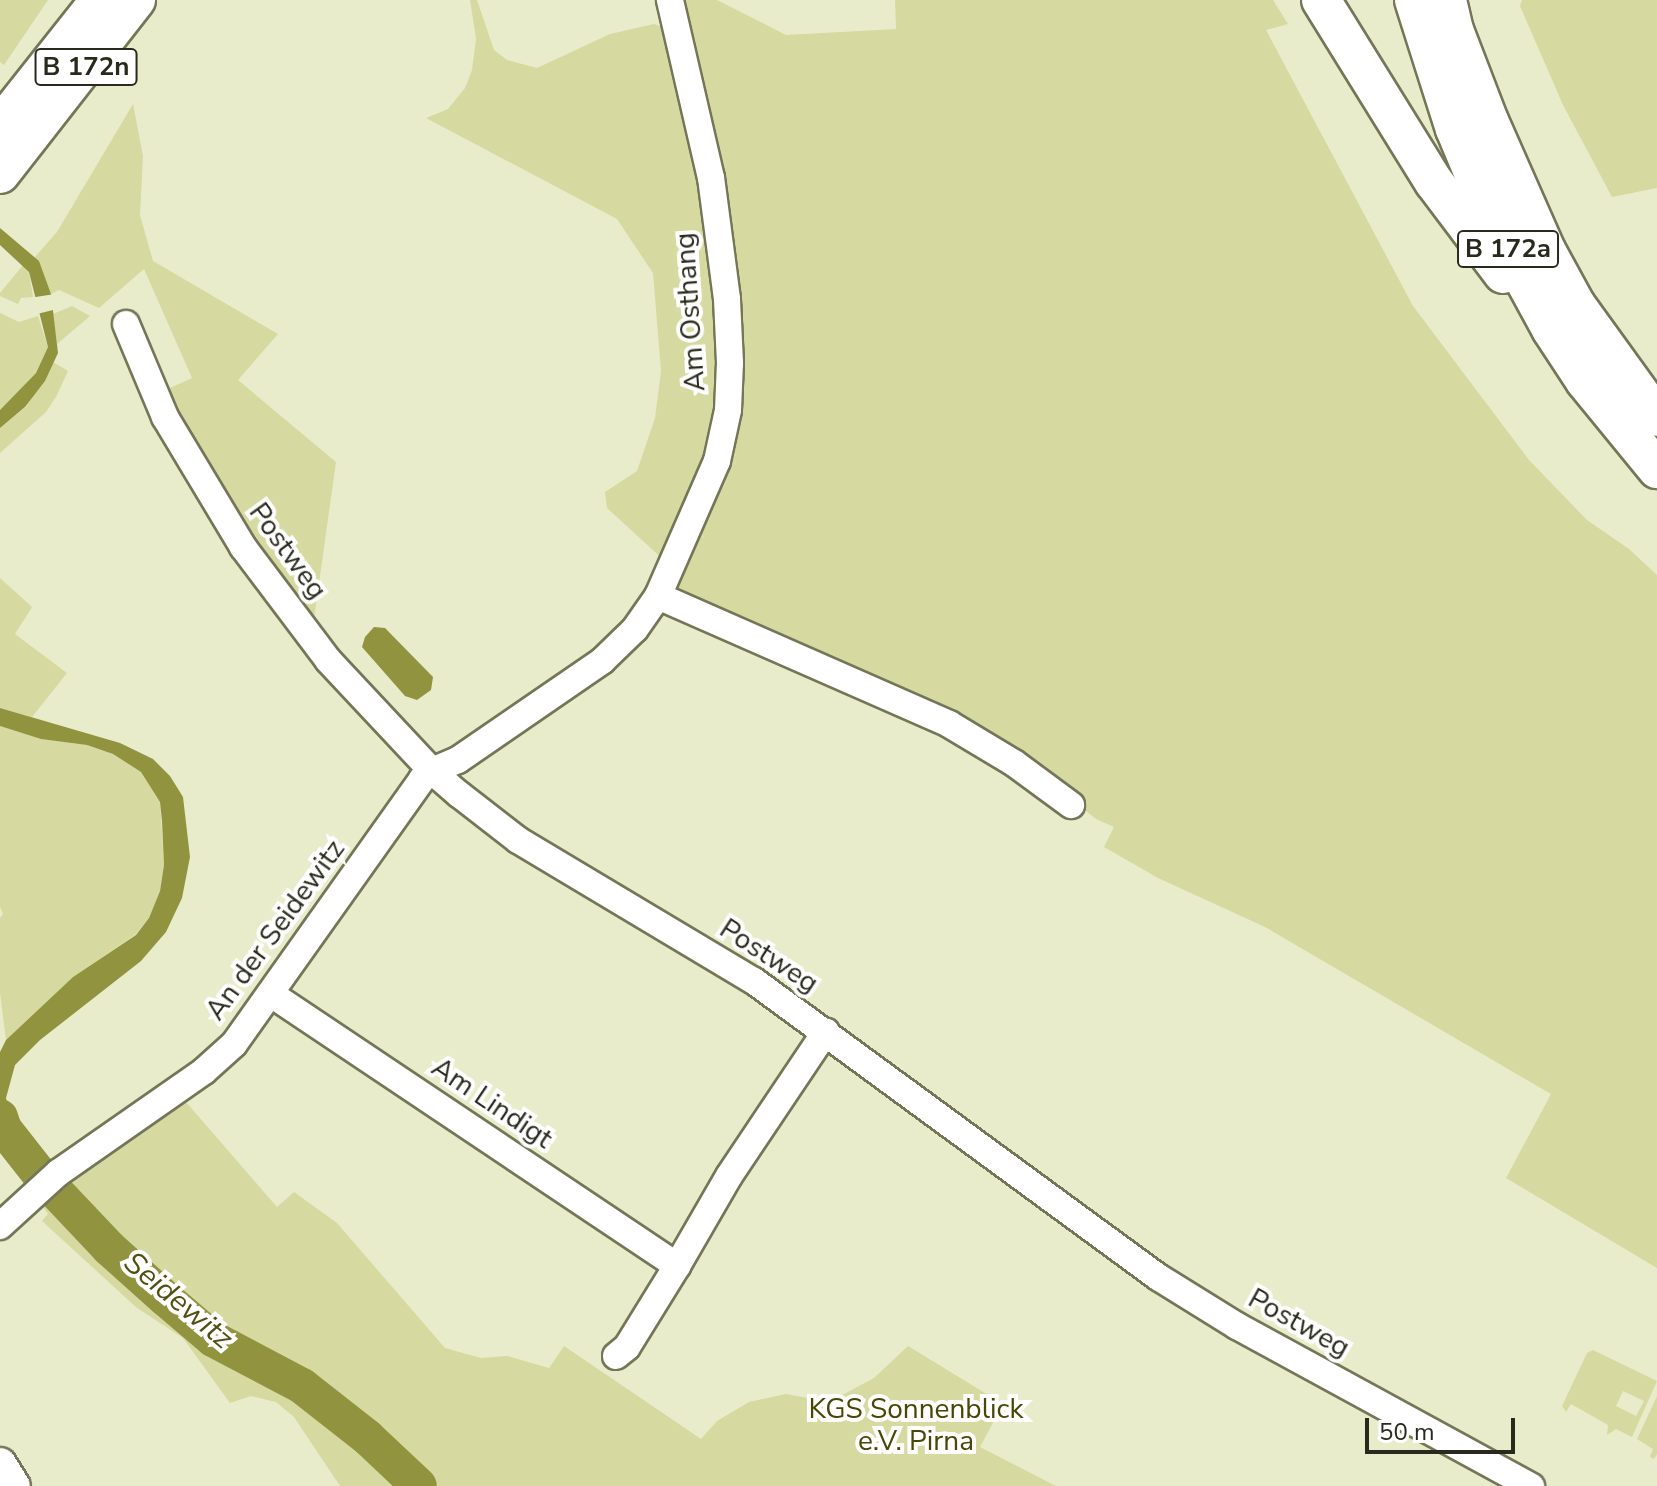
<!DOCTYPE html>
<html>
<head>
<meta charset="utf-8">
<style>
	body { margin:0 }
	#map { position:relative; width:1657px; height:1486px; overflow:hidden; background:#e9ecca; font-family:"Nunito Sans",sans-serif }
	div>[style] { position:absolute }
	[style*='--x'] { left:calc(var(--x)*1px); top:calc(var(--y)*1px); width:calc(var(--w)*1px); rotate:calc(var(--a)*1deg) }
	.green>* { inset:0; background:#d6d9a0 }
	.water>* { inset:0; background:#91933e }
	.pier>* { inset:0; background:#e9ecca }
	.river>* { height:36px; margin:-18px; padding:0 18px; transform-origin:18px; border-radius:18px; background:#91933e }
	.roads { filter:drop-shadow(2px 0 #747657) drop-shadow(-2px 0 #747657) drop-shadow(0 2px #747657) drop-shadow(0 -2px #747657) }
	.minor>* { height:26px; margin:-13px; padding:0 13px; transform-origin:13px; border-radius:13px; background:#fff }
	.major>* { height:32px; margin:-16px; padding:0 16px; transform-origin:16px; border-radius:16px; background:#fff }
	.highway>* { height:38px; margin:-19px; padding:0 19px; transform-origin:19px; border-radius:19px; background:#fff }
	span { translate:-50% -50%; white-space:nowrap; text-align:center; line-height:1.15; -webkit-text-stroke:8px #fff; paint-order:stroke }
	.shield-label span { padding:2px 6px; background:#fff; border:2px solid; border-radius:6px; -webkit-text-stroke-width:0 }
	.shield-label { font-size:26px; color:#292a1d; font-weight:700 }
	.street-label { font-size:28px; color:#292a1d }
	.park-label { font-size:28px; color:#474804 }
	.water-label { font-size:30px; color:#4f500f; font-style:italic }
	.scale { position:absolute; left:1365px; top:1418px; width:150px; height:36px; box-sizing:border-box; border:4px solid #292a1d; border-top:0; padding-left:10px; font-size:24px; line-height:28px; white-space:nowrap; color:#292a1d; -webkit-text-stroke:6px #fff; paint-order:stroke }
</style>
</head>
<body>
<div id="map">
	<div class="green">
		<i style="clip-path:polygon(0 0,48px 0,4px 65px,0 62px)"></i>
		<i style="clip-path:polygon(470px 0,477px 0,494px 50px,507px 60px,537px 68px,610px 34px,654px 24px,669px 29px,706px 177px,723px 408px,667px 563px,607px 508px,605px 492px,637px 471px,655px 418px,661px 371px,653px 273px,617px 219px,426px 118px,448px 109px,465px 88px,472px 70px,476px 39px)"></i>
		<i style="clip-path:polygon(675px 0,717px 0,786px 35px,896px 29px,895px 0,1273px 0,1288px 24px,1266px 30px,1413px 306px,1529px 460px,1587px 520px,1629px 549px,1657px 575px,1657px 1268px,1506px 1178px,1551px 1094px,1265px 927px,1158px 878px,1104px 847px,1114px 827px,1096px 819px,1042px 776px,670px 594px,732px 408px)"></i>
		<i style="clip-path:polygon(1522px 0,1657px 0,1657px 188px,1612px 197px,1563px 105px,1520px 6px)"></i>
		<i style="clip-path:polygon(133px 104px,143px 156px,140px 215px,153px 261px,278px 334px,238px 380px,336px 462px,314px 619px,308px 620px,262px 558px,161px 392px,192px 378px,144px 269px,99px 308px,59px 290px,51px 294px,34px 258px,57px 232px)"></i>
		<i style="clip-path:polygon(24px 264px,29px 272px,33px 297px,21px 298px,18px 304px,0 296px,0 293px)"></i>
		<i style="clip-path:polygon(72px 306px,90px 316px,57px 344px,53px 314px)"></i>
		<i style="clip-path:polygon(0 313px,19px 322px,38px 316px,48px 347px,36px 373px,0 410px)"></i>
		<i style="clip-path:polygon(53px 362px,68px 371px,56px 397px,46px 412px,0 453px,0 428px,26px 407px)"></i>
		<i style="clip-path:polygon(0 578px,32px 607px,15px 634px,67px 673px,32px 717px,0 708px)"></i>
		<i style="clip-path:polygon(0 726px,41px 739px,87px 745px,113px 754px,141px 772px,160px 802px,164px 865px,160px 891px,149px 918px,136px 934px,73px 977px,6px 1040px,0 993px,0 918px,3px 914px,0 907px)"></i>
		<i style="clip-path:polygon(179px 1094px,277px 1207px,294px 1192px,337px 1223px,445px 1348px,481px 1358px,507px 1356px,549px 1368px,564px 1346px,701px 1439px,717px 1421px,749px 1402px,786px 1394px,829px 1402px,874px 1378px,908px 1346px,1003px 1404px,980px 1447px,1056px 1486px,419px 1486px,302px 1386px,213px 1339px,109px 1248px,51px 1187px)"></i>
		<i style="clip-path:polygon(42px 1194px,157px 1306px,254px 1372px,298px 1394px,343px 1427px,409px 1486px,340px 1486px,294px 1417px,276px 1402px,251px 1396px,230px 1403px,183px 1338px,137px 1308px,42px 1221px,48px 1214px,37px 1199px)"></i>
		<i style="clip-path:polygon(evenodd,1593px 1350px,1657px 1381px,1632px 1437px,1616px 1429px,1607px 1435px,1608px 1425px,1571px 1404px,1566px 1412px,1562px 1406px,1587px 1353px,1593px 1350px,1623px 1391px,1644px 1401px,1636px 1416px,1616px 1406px,1623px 1391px)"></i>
		<i style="clip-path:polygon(1657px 1396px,1657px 1454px,1654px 1459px,1650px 1457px,1653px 1449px,1637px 1439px)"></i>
	</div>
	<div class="water">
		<i style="clip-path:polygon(0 228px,39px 261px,51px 294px,58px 353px,45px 381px,25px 407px,0 428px,0 410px,36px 373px,48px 347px,29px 272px,0 245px)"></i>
		<i style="clip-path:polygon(374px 627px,385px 628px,433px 677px,431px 690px,417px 700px,405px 696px,362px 647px,365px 637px)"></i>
		<i style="clip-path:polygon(0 708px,120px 743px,153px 759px,170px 776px,183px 797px,190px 857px,182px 898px,166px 932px,141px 961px,40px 1040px,15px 1065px,6px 1098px,13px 1128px,53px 1167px,32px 1184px,0 1139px,0 1052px,6px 1040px,73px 977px,136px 935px,149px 918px,160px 891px,164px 865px,162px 821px,160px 802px,141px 772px,113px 754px,87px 745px,41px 739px,0 726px)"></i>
		<i style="clip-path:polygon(51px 1187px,109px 1248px,213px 1339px,302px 1386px,367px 1437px,419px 1486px,409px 1486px,343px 1427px,298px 1394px,254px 1372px,157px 1306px,42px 1194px)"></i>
	</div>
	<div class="pier">
		<i style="clip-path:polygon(55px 294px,57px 309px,33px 315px,29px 298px)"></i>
	</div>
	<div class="river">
		<i style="--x:0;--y:1117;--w:13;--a:72"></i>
		<i style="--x:4;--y:1129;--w:60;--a:51.8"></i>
		<i style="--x:41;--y:1176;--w:99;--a:46.6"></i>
		<i style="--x:109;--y:1248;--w:75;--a:41.8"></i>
		<i style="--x:165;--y:1298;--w:63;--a:40.5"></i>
		<i style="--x:213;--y:1339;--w:101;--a:27.8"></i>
		<i style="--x:302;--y:1386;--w:83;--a:38.1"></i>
		<i style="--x:367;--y:1437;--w:71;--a:43.3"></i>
	</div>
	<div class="roads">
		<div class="minor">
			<i style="--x:126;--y:324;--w:101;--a:67.2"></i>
			<i style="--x:165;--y:417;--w:152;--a:59"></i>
			<i style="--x:243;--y:547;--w:141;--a:53"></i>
			<i style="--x:328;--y:660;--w:152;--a:46.9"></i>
			<i style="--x:432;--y:771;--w:37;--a:41"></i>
			<i style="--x:460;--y:795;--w:73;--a:37.8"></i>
			<i style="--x:518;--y:840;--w:275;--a:30.9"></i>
			<i style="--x:754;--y:981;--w:501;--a:36.23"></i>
			<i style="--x:1158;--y:1277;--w:93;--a:31.8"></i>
			<i style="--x:1237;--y:1326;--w:335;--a:28.6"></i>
			<i style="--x:658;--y:596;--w:318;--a:23.7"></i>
			<i style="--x:949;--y:724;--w:76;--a:31"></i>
			<i style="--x:1014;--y:763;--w:71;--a:36.4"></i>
			<i style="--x:271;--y:994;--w:489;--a:33.8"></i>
			<i style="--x:677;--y:1266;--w:104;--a:-60"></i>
			<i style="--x:729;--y:1176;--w:174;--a:-56.2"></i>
			<i style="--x:0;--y:1226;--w:79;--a:-42.4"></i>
			<i style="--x:58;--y:1173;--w:178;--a:-34.9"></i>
			<i style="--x:204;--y:1071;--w:40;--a:-42"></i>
			<i style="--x:234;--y:1044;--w:325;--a:-54.6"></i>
			<i style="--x:422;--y:779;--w:13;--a:-39"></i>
			<i style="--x:432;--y:771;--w:28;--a:-23"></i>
			<i style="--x:458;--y:760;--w:175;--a:-34.5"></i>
			<i style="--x:602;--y:661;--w:46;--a:-44.1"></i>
			<i style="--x:635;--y:629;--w:40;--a:-55.1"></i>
			<i style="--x:658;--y:596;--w:147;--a:-66.4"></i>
			<i style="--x:717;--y:461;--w:52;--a:-77.8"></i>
			<i style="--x:728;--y:410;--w:47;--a:-87.6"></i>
			<i style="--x:730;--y:363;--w:64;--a:-92.7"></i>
			<i style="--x:727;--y:299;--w:122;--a:-97.5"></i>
			<i style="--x:711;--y:178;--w:183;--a:-103"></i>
			<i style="--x:616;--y:1356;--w:14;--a:-39"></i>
			<i style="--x:627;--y:1347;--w:95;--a:-58.3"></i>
		</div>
		<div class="major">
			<i style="--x:0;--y:1464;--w:26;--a:58"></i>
		</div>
		<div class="highway">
			<i style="--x:1321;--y:0;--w:214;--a:58.2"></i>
			<i style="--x:1434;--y:182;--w:115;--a:53.1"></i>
			<i style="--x:1414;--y:0;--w:135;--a:72.4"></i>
			<i style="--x:1455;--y:129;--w:109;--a:67.4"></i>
			<i style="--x:1497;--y:230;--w:113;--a:61.4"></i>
			<i style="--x:1551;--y:329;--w:62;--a:56.8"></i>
			<i style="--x:1585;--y:381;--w:114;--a:50.7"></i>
			<i style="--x:1447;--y:0;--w:31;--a:77"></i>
			<i style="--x:1454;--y:30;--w:97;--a:69"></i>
			<i style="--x:1489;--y:121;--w:141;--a:66.2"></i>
			<i style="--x:1546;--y:250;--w:63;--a:61.4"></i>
			<i style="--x:1576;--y:305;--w:138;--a:54.1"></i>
			<i style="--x:0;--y:126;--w:161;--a:-51.6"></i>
			<i style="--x:0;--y:174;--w:221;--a:-52"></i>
		</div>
	</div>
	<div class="shield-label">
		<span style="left:86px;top:67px">B 172n</span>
		<span style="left:1508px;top:249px">B 172a</span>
	</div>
	<div class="street-label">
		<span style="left:690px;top:312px;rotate:-94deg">Am Osthang</span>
		<span style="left:288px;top:551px;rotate:54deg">Postweg</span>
		<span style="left:275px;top:930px;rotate:-54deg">An der Seidewitz</span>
		<span style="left:769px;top:956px;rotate:33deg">Postweg</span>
		<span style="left:492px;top:1103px;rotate:34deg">Am Lindigt</span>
		<span style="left:1299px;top:1323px;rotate:29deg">Postweg</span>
	</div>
	<div class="park-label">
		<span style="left:916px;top:1425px">KGS Sonnenblick<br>e.V. Pirna</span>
	</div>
	<div class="water-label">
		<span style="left:178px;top:1301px;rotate:40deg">Seidewitz</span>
	</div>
	<div class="scale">50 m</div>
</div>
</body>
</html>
